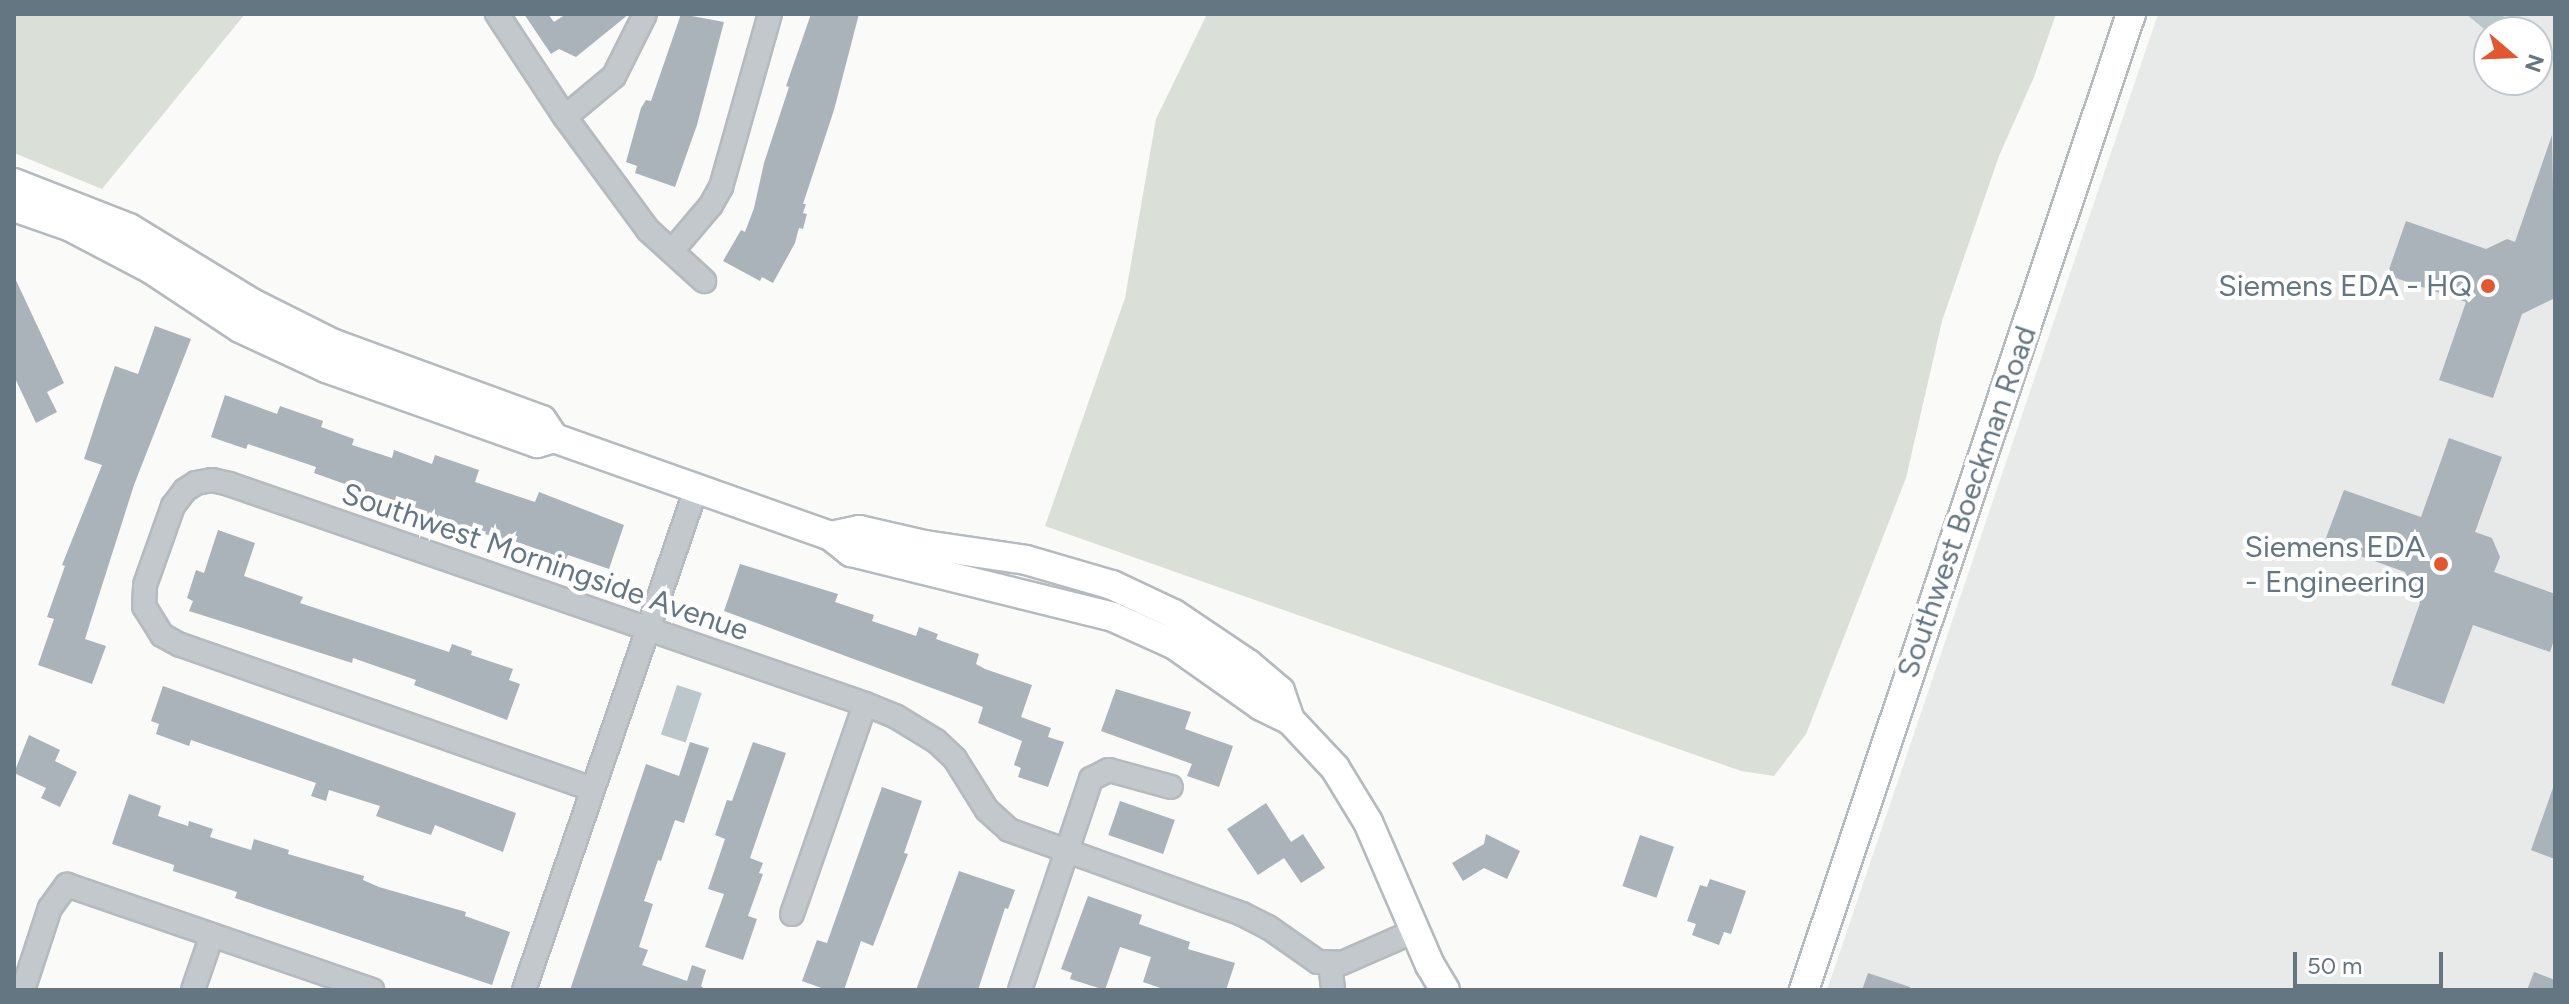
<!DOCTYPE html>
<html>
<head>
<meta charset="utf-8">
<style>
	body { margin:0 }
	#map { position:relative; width:2569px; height:1004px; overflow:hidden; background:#fafaf8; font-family:Figtree,sans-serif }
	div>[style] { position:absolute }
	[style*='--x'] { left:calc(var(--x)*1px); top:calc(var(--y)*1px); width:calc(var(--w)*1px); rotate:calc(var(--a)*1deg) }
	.built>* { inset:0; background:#e8e9e9 }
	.green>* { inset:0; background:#dadfd7 }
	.water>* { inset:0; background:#bbc7cb; transform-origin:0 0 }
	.building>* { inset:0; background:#aab3b9; transform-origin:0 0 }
	.roads { filter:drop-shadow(2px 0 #b5babe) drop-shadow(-2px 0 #b5babe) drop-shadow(0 2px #b5babe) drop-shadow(0 -2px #b5babe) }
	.minor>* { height:22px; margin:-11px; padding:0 11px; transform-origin:11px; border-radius:11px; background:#c3c8cc }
	.major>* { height:28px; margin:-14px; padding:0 14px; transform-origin:14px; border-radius:14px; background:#fff }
	.dots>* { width:22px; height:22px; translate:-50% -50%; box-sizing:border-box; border:4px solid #fff; border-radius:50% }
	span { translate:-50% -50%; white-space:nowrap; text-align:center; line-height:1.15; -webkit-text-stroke:8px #fff; paint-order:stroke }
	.poi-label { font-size:30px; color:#657683 }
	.right { translate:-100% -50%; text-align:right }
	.street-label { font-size:30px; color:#657683 }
	.frame { position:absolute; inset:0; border:16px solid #657683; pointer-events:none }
	.north { position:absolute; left:2473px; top:16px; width:80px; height:80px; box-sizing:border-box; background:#fff; border:2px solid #c1c8cd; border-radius:50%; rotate:109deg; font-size:22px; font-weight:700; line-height:32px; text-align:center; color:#657683 }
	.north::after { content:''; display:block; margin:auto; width:28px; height:36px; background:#e4572e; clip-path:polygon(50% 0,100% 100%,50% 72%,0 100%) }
	.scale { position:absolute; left:2293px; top:952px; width:150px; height:36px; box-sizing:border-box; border:4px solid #657683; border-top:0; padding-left:10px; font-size:24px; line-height:28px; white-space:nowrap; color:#657683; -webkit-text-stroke:6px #fff; paint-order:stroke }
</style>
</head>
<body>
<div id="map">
	<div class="built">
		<i style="clip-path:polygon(evenodd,2158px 14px,2555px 14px,2555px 990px,1827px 990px,2158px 14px,2489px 32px,2537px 32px,2537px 80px,2489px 80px,2489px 32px)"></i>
	</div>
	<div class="green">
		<i style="clip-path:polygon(14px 14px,245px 14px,102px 189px,14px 153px)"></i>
		<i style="clip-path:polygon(1207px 14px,2056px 14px,2034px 77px,1999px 156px,1942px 321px,1906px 478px,1806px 734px,1774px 776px,1741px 771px,1045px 526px,1125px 298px,1156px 119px)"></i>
	</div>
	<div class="water">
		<i style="clip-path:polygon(2466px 14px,2502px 14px,2513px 32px,2489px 33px)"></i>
		<i style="left:677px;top:685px;width:26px;height:52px;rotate:18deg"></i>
	</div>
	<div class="building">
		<i style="clip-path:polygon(524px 14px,548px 14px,554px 22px,566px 14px,629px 14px,576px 57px,559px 49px,551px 54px)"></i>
		<i style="clip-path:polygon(681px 14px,724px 22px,697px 125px,675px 187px,635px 173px,637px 166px,626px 162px,641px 108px,646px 100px,651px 101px)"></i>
		<i style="clip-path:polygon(811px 14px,859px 14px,834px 110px,803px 204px,806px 204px,803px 213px,807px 214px,803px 229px,799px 228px,795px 243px,773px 283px,762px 277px,760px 281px,723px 261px,741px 230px,745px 232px,754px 208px,764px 163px,789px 87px,786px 86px)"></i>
		<i style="clip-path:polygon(2552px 135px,2555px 298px,2522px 314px,2493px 398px,2439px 380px,2466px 302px,2387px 275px,2406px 221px,2486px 249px,2507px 239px,2515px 242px)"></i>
		<i style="clip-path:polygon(14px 276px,64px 383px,47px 392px,57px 412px,36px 423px,14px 376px)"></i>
		<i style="clip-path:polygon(155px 326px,191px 339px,134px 485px,85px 639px,106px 646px,92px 684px,38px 665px,54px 619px,47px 617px,65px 566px,62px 565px,102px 465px,84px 459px,103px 401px,115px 366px,138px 374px)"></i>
		<i style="clip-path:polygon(225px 395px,277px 414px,280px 406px,323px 421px,321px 427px,354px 439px,352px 445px,392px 458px,394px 450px,432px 464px,435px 455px,479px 470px,475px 482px,535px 502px,539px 492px,624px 525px,609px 569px,568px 555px,566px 559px,511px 540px,510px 543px,314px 473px,316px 467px,248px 444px,246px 449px,211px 437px)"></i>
		<i style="clip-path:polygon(2449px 438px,2502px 457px,2475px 532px,2492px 538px,2500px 557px,2494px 572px,2555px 594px,2555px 637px,2550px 652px,2473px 625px,2444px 704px,2391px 685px,2420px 603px,2405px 572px,2324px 543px,2344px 490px,2421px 517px)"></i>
		<i style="clip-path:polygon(218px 530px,255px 543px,244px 576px,303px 597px,300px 603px,449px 652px,452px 644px,472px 651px,471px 655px,513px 669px,509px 680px,520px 684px,507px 720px,414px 685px,416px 680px,353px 658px,352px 663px,189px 611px,193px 601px,187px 598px,196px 570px,204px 573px)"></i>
		<i style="clip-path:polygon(740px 564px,838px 594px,835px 602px,874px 615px,872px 621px,916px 636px,919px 627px,938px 634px,936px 639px,979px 654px,976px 664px,985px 669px,1032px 685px,1021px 717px,1051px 728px,1048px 737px,1064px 742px,1048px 787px,1018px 777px,1021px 768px,1014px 765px,1022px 741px,978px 723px,983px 707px,724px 611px)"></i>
		<i style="clip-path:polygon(163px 686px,516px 813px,503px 852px,435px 825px,431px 835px,407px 827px,376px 816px,380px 806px,329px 790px,326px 801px,311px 796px,316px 783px,307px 780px,191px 740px,189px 746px,156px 734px,159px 724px,151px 721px)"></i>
		<i style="clip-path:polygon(1116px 689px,1191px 712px,1185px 729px,1233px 746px,1219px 787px,1187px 776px,1192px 764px,1101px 731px)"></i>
		<i style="clip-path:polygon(29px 735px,60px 750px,55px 761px,77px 772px,60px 807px,41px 798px,46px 788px,14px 773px)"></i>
		<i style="clip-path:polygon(690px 742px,709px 748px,684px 823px,675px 820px,661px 861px,658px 860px,644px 901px,653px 904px,639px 947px,648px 950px,642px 965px,687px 981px,692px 965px,706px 970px,701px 986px,706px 990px,570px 990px,646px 764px,679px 776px)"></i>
		<i style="clip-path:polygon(753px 742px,786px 753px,750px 858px,763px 863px,759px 873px,763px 874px,748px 916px,757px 919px,743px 960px,705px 947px,724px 894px,708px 889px,725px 839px,715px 835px,727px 800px,732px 801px)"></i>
		<i style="clip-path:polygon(882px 787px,922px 801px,904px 853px,908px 854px,873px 946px,861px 941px,844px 990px,827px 990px,802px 981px,817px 940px,827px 943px)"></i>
		<i style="clip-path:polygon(2553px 788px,2555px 788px,2555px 859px,2531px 850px)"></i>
		<i style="clip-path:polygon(129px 794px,161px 806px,158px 816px,188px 826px,189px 821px,213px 829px,210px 837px,251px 850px,254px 839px,289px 850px,288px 854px,364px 876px,363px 880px,379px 887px,466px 912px,465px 916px,510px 932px,492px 985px,235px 898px,237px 892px,173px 871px,174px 865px,112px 844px)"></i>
		<i style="left:1120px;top:801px;width:58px;height:36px;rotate:19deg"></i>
		<i style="clip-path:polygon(1266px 803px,1291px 842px,1303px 834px,1325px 868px,1301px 883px,1284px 858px,1258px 875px,1227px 829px)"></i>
		<i style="clip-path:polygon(1486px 834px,1520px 851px,1507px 879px,1484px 868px,1463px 881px,1452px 863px,1484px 844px)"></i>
		<i style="left:1640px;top:835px;width:36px;height:54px;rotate:19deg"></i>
		<i style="clip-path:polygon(959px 871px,1015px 890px,1008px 909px,1005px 908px,978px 990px,916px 990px)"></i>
		<i style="clip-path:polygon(1710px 879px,1746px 891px,1731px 934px,1724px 932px,1719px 945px,1692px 935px,1696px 924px,1687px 921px,1700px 885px,1707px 887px)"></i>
		<i style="clip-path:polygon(1088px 896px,1142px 915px,1139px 924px,1190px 942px,1188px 949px,1235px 963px,1226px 990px,1166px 990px,1143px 982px,1151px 957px,1120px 947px,1105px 990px,1070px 979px,1072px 973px,1061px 969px)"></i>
		<i style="clip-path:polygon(2534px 972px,2555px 980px,2555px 990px,2527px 990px)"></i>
		<i style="clip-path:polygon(1868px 973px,1910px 987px,1910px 990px,1862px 990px)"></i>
	</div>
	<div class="roads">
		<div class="minor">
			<i style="--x:497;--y:14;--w:123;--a:56.6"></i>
			<i style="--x:565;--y:117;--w:140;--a:53.7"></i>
			<i style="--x:648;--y:230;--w:76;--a:42.3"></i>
			<i style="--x:565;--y:117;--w:64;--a:-39.9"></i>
			<i style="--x:614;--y:76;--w:69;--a:-63.4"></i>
			<i style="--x:672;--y:251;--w:60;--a:-49.7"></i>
			<i style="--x:711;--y:205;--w:21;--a:-61"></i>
			<i style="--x:721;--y:187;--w:180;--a:-74.2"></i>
			<i style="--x:592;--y:789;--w:436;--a:-160.7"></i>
			<i style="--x:180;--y:645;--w:21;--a:-151"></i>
			<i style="--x:162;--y:635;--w:34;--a:-122"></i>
			<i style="--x:144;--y:606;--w:21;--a:-87"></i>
			<i style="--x:145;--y:585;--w:84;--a:-70.5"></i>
			<i style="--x:173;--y:506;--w:20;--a:-53"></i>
			<i style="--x:185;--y:490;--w:13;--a:-32"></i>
			<i style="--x:196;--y:483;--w:16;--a:-11"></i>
			<i style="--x:212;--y:480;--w:17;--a:13"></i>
			<i style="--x:229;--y:484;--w:673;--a:19.08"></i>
			<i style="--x:865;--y:704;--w:32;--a:22"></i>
			<i style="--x:895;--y:716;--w:48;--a:31.4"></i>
			<i style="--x:936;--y:741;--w:26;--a:43"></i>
			<i style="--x:955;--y:759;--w:60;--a:57.9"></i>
			<i style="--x:987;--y:810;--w:30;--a:42"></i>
			<i style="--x:1009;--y:830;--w:248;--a:19.8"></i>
			<i style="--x:1242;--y:914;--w:29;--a:27"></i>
			<i style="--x:1268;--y:927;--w:61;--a:35"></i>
			<i style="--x:1318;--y:962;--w:24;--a:2"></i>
			<i style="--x:1342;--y:963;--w:80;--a:-23.7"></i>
			<i style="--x:792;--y:914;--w:222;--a:-70.8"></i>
			<i style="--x:1330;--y:964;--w:26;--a:83"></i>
			<i style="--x:23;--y:990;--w:86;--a:-71.8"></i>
			<i style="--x:50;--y:908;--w:29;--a:-54"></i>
			<i style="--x:67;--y:885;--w:323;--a:19"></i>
			<i style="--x:193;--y:990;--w:58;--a:-70.9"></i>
			<i style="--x:524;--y:990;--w:530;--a:-71.05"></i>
			<i style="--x:1020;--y:990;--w:223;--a:-71.4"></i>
			<i style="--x:1091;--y:779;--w:20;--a:-27"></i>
			<i style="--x:1109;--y:770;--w:64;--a:15.3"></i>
		</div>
		<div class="major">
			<i style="--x:14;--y:183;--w:123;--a:21.4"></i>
			<i style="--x:129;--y:228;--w:144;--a:31.4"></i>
			<i style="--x:252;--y:303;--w:92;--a:26.6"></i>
			<i style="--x:334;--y:344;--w:221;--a:20.1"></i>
			<i style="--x:542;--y:420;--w:22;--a:56"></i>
			<i style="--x:14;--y:207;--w:60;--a:19.3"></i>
			<i style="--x:71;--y:227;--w:90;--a:27.7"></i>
			<i style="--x:151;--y:269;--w:107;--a:33.5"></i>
			<i style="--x:240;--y:328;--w:95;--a:24.9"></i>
			<i style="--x:326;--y:368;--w:224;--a:19.6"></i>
			<i style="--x:537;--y:443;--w:18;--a:-16"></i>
			<i style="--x:554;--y:438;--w:294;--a:19.5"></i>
			<i style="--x:831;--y:536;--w:26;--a:39"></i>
			<i style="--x:851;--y:552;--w:270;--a:13.9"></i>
			<i style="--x:1113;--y:617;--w:68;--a:24.3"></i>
			<i style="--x:1175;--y:645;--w:105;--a:35.3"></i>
			<i style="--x:1261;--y:706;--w:32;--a:26"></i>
			<i style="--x:1290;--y:720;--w:66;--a:46.8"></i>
			<i style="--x:1335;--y:768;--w:63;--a:58.6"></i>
			<i style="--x:1368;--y:822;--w:156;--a:66.6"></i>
			<i style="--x:1430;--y:965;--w:29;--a:59"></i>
			<i style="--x:831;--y:536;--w:29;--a:-12"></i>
			<i style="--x:859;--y:530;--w:68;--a:12.8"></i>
			<i style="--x:925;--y:545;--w:102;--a:8.4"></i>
			<i style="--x:1026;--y:560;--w:90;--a:16.2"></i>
			<i style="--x:1112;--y:585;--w:68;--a:25.1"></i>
			<i style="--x:1174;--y:614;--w:89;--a:34"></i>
			<i style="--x:1248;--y:664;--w:42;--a:40.2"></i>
			<i style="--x:1280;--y:691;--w:31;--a:71"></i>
			<i style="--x:1804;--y:990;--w:1029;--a:-71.48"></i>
		</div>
	</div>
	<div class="dots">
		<i style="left:2488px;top:286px;background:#e4572e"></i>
		<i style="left:2441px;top:564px;background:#e4572e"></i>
	</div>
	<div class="poi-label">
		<span class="right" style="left:2472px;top:286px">Siemens EDA - HQ</span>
		<span class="right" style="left:2425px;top:564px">Siemens EDA<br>- Engineering</span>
	</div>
	<div class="street-label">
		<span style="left:1967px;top:502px;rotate:-71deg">Southwest Boeckman Road</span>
		<span style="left:545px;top:562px;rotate:19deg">Southwest Morningside Avenue</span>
	</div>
	<div class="frame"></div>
	<div class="north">N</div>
	<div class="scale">50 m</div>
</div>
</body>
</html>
